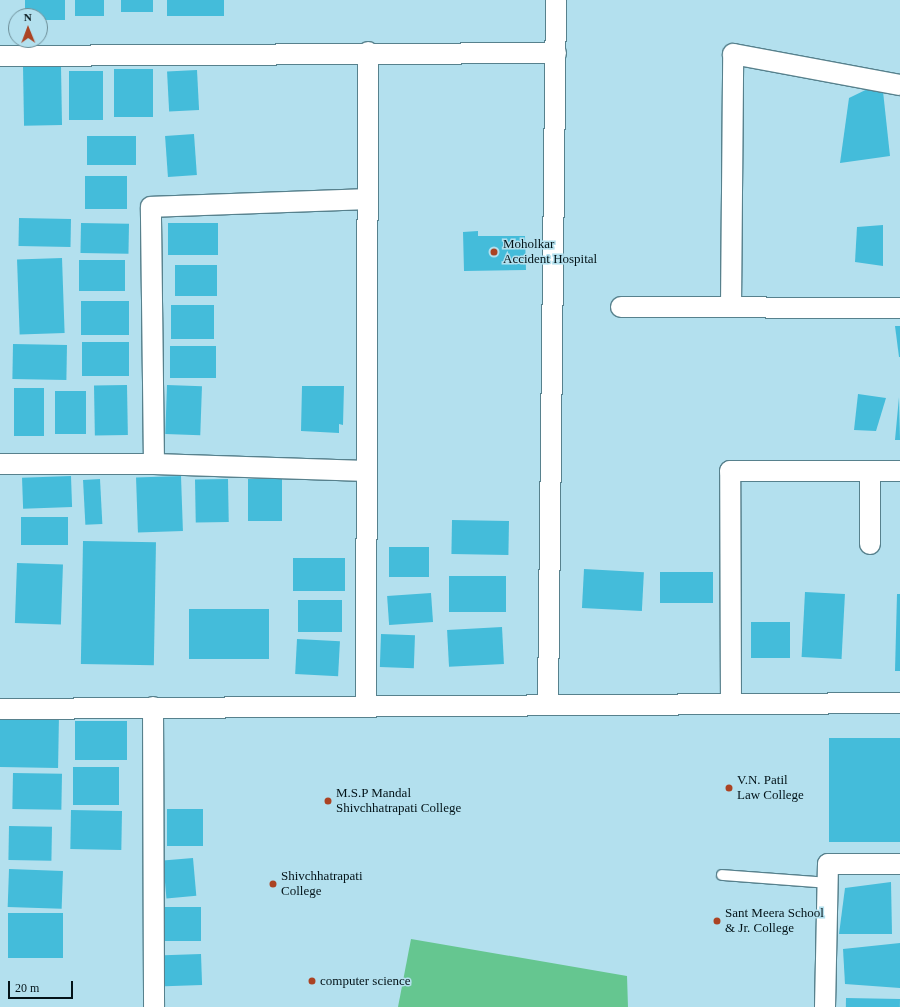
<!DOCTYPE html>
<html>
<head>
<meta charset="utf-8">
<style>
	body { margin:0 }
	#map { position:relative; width:900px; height:1007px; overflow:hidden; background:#b3e0ee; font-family:"Times New Roman",serif }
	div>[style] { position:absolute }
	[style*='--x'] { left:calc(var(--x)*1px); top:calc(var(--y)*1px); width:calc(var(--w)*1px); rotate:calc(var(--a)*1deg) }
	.green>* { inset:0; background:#65c690 }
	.building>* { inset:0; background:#44bcda; transform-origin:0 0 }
	.roads { filter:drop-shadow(1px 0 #57818d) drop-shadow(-1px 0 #57818d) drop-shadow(0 1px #57818d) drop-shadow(0 -1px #57818d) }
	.lane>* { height:10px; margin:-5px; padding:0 5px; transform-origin:5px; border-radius:5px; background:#fff }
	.street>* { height:20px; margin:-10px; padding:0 10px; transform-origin:10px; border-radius:10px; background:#fff }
	.dots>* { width:11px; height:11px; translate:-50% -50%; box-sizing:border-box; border:2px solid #b3e0ee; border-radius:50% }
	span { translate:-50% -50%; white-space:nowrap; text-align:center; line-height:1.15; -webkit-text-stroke:3px #b3e0ee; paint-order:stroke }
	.poi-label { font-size:13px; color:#031318 }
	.left { translate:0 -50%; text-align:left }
	.north { position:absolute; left:8px; top:8px; width:40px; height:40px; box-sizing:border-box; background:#b3e0ee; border:1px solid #6d8e98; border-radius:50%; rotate:359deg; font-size:11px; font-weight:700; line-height:16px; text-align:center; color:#031318 }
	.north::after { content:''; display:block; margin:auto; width:14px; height:18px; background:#ab4323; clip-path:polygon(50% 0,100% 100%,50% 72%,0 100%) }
	.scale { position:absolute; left:8px; top:981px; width:65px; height:18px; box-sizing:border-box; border:2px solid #031318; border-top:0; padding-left:5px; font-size:12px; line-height:14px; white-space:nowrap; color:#031318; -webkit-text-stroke:3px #b3e0ee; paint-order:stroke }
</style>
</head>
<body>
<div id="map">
	<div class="green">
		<i style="clip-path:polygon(411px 939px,627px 976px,628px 1007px,398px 1007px)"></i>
	</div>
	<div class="building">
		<i style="clip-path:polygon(25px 0,65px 0,65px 20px,40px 20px,40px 16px,25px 16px)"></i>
		<i style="left:75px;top:0;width:29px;height:16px"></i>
		<i style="left:121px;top:0;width:32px;height:12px"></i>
		<i style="left:167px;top:0;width:57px;height:16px"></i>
		<i style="left:61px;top:66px;width:59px;height:38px;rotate:89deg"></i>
		<i style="left:114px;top:69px;width:39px;height:48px"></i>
		<i style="left:197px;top:70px;width:40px;height:30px;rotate:87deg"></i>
		<i style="left:69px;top:71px;width:34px;height:49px"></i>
		<i style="clip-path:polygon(882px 82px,890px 156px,840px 163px,849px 98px)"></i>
		<i style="left:194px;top:134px;width:41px;height:29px;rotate:86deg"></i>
		<i style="left:87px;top:136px;width:49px;height:29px"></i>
		<i style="left:85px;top:176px;width:42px;height:33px"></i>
		<i style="left:19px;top:218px;width:52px;height:28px;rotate:1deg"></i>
		<i style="left:81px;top:223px;width:48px;height:30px;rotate:1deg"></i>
		<i style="left:168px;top:223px;width:50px;height:32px"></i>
		<i style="clip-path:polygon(883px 225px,883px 266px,855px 262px,857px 227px)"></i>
		<i style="clip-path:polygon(478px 231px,478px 236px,525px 236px,526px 270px,464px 271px,463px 232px)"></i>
		<i style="left:62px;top:258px;width:75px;height:45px;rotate:88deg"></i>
		<i style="left:79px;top:260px;width:46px;height:31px"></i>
		<i style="left:175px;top:265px;width:42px;height:31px"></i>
		<i style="left:81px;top:301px;width:48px;height:34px"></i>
		<i style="left:171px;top:305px;width:43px;height:34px"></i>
		<i style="clip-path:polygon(895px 326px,900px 326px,900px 357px,899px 357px)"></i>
		<i style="left:129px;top:342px;width:34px;height:47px;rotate:90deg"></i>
		<i style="left:13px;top:344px;width:54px;height:35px;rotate:1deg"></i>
		<i style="left:170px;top:346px;width:46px;height:32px"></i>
		<i style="left:127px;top:385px;width:50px;height:33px;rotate:89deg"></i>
		<i style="left:167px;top:385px;width:35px;height:49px;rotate:2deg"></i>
		<i style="clip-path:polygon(302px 386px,344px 386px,343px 425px,339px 424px,339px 433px,301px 431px)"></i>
		<i style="left:14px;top:388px;width:30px;height:48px"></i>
		<i style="left:55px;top:391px;width:31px;height:43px"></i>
		<i style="clip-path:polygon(858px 394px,886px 398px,876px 431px,854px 430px)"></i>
		<i style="clip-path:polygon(899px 397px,900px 440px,895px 440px)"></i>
		<i style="left:71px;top:476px;width:31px;height:49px;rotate:88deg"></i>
		<i style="left:181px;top:476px;width:55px;height:45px;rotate:88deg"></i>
		<i style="left:100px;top:479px;width:45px;height:17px;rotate:87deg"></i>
		<i style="left:228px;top:479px;width:43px;height:33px;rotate:89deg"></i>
		<i style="left:248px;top:479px;width:34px;height:42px"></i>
		<i style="left:21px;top:517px;width:47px;height:28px"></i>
		<i style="left:452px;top:520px;width:57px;height:34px;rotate:1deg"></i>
		<i style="left:83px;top:541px;width:73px;height:123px;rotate:1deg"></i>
		<i style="left:389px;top:547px;width:40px;height:30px"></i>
		<i style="left:293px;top:558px;width:52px;height:33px"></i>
		<i style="left:17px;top:563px;width:46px;height:60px;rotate:2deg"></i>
		<i style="left:584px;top:569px;width:60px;height:39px;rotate:3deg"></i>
		<i style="left:660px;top:572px;width:53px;height:31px"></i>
		<i style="left:449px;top:576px;width:57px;height:36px"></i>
		<i style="left:805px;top:592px;width:40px;height:65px;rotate:3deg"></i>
		<i style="left:431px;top:593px;width:29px;height:44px;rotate:86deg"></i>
		<i style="clip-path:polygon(897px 594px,900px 594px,900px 671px,895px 671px)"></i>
		<i style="left:342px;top:600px;width:32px;height:44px;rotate:90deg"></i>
		<i style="left:189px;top:609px;width:80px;height:50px"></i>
		<i style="left:790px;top:622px;width:36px;height:39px;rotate:90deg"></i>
		<i style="left:502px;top:627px;width:37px;height:55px;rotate:87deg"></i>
		<i style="left:381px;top:634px;width:34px;height:33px;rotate:2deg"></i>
		<i style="left:297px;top:639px;width:43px;height:35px;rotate:3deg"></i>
		<i style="left:0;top:714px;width:59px;height:53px;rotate:1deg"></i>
		<i style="left:75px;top:721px;width:52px;height:39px"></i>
		<i style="left:829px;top:738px;width:71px;height:104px"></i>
		<i style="left:73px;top:767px;width:46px;height:38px"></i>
		<i style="left:13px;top:773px;width:49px;height:36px;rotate:1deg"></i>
		<i style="left:167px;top:809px;width:36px;height:37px"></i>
		<i style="left:122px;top:811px;width:39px;height:51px;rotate:91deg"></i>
		<i style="left:9px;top:826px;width:43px;height:34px;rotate:1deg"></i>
		<i style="left:193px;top:858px;width:38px;height:30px;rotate:85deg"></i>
		<i style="left:9px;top:869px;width:54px;height:38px;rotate:2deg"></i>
		<i style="clip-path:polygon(891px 882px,892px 934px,839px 934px,845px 888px)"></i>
		<i style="left:165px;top:907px;width:36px;height:34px"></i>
		<i style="left:8px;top:913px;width:55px;height:45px"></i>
		<i style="clip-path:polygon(900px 943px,900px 988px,845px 984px,843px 949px)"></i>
		<i style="left:201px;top:954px;width:31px;height:37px;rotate:88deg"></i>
		<i style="left:846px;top:998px;width:54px;height:9px;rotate:1deg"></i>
	</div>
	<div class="roads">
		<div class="lane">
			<i style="--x:722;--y:875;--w:106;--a:4.3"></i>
		</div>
		<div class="street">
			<i style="--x:0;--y:56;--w:556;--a:-0.31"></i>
			<i style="--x:621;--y:307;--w:279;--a:0.2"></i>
			<i style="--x:731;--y:307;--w:253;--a:-89.5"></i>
			<i style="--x:733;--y:54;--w:170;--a:10.5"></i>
			<i style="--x:0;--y:464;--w:154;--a:0"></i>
			<i style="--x:154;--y:464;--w:213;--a:1.9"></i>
			<i style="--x:154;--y:464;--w:257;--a:-90.7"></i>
			<i style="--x:151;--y:207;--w:216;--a:-2.1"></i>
			<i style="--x:870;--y:544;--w:73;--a:-90"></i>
			<i style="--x:731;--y:703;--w:232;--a:-90.2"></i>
			<i style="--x:730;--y:471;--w:170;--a:0"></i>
			<i style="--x:548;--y:704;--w:704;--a:-89.35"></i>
			<i style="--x:366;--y:706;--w:654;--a:-89.82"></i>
			<i style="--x:153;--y:707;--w:300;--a:89.8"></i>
			<i style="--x:0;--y:709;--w:900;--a:-0.38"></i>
			<i style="--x:825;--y:1007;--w:143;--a:-88.8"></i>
			<i style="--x:828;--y:864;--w:72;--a:0"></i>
		</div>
	</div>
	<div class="dots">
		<i style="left:494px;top:252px;background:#ab4323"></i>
		<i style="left:729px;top:788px;background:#ab4323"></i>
		<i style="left:328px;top:801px;background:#ab4323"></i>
		<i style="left:273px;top:884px;background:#ab4323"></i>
		<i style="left:717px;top:921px;background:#ab4323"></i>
		<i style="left:312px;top:981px;background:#ab4323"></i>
	</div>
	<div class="poi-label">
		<span class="left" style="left:503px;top:252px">Moholkar<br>Accident Hospital</span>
		<span class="left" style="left:737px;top:788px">V.N. Patil<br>Law College</span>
		<span class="left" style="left:336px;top:801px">M.S.P Mandal<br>Shivchhatrapati College</span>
		<span class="left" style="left:281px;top:884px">Shivchhatrapati<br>College</span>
		<span class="left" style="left:725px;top:921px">Sant Meera School<br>&amp; Jr. College</span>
		<span class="left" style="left:320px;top:981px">computer science</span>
	</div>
	<div class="north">N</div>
	<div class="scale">20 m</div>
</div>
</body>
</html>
